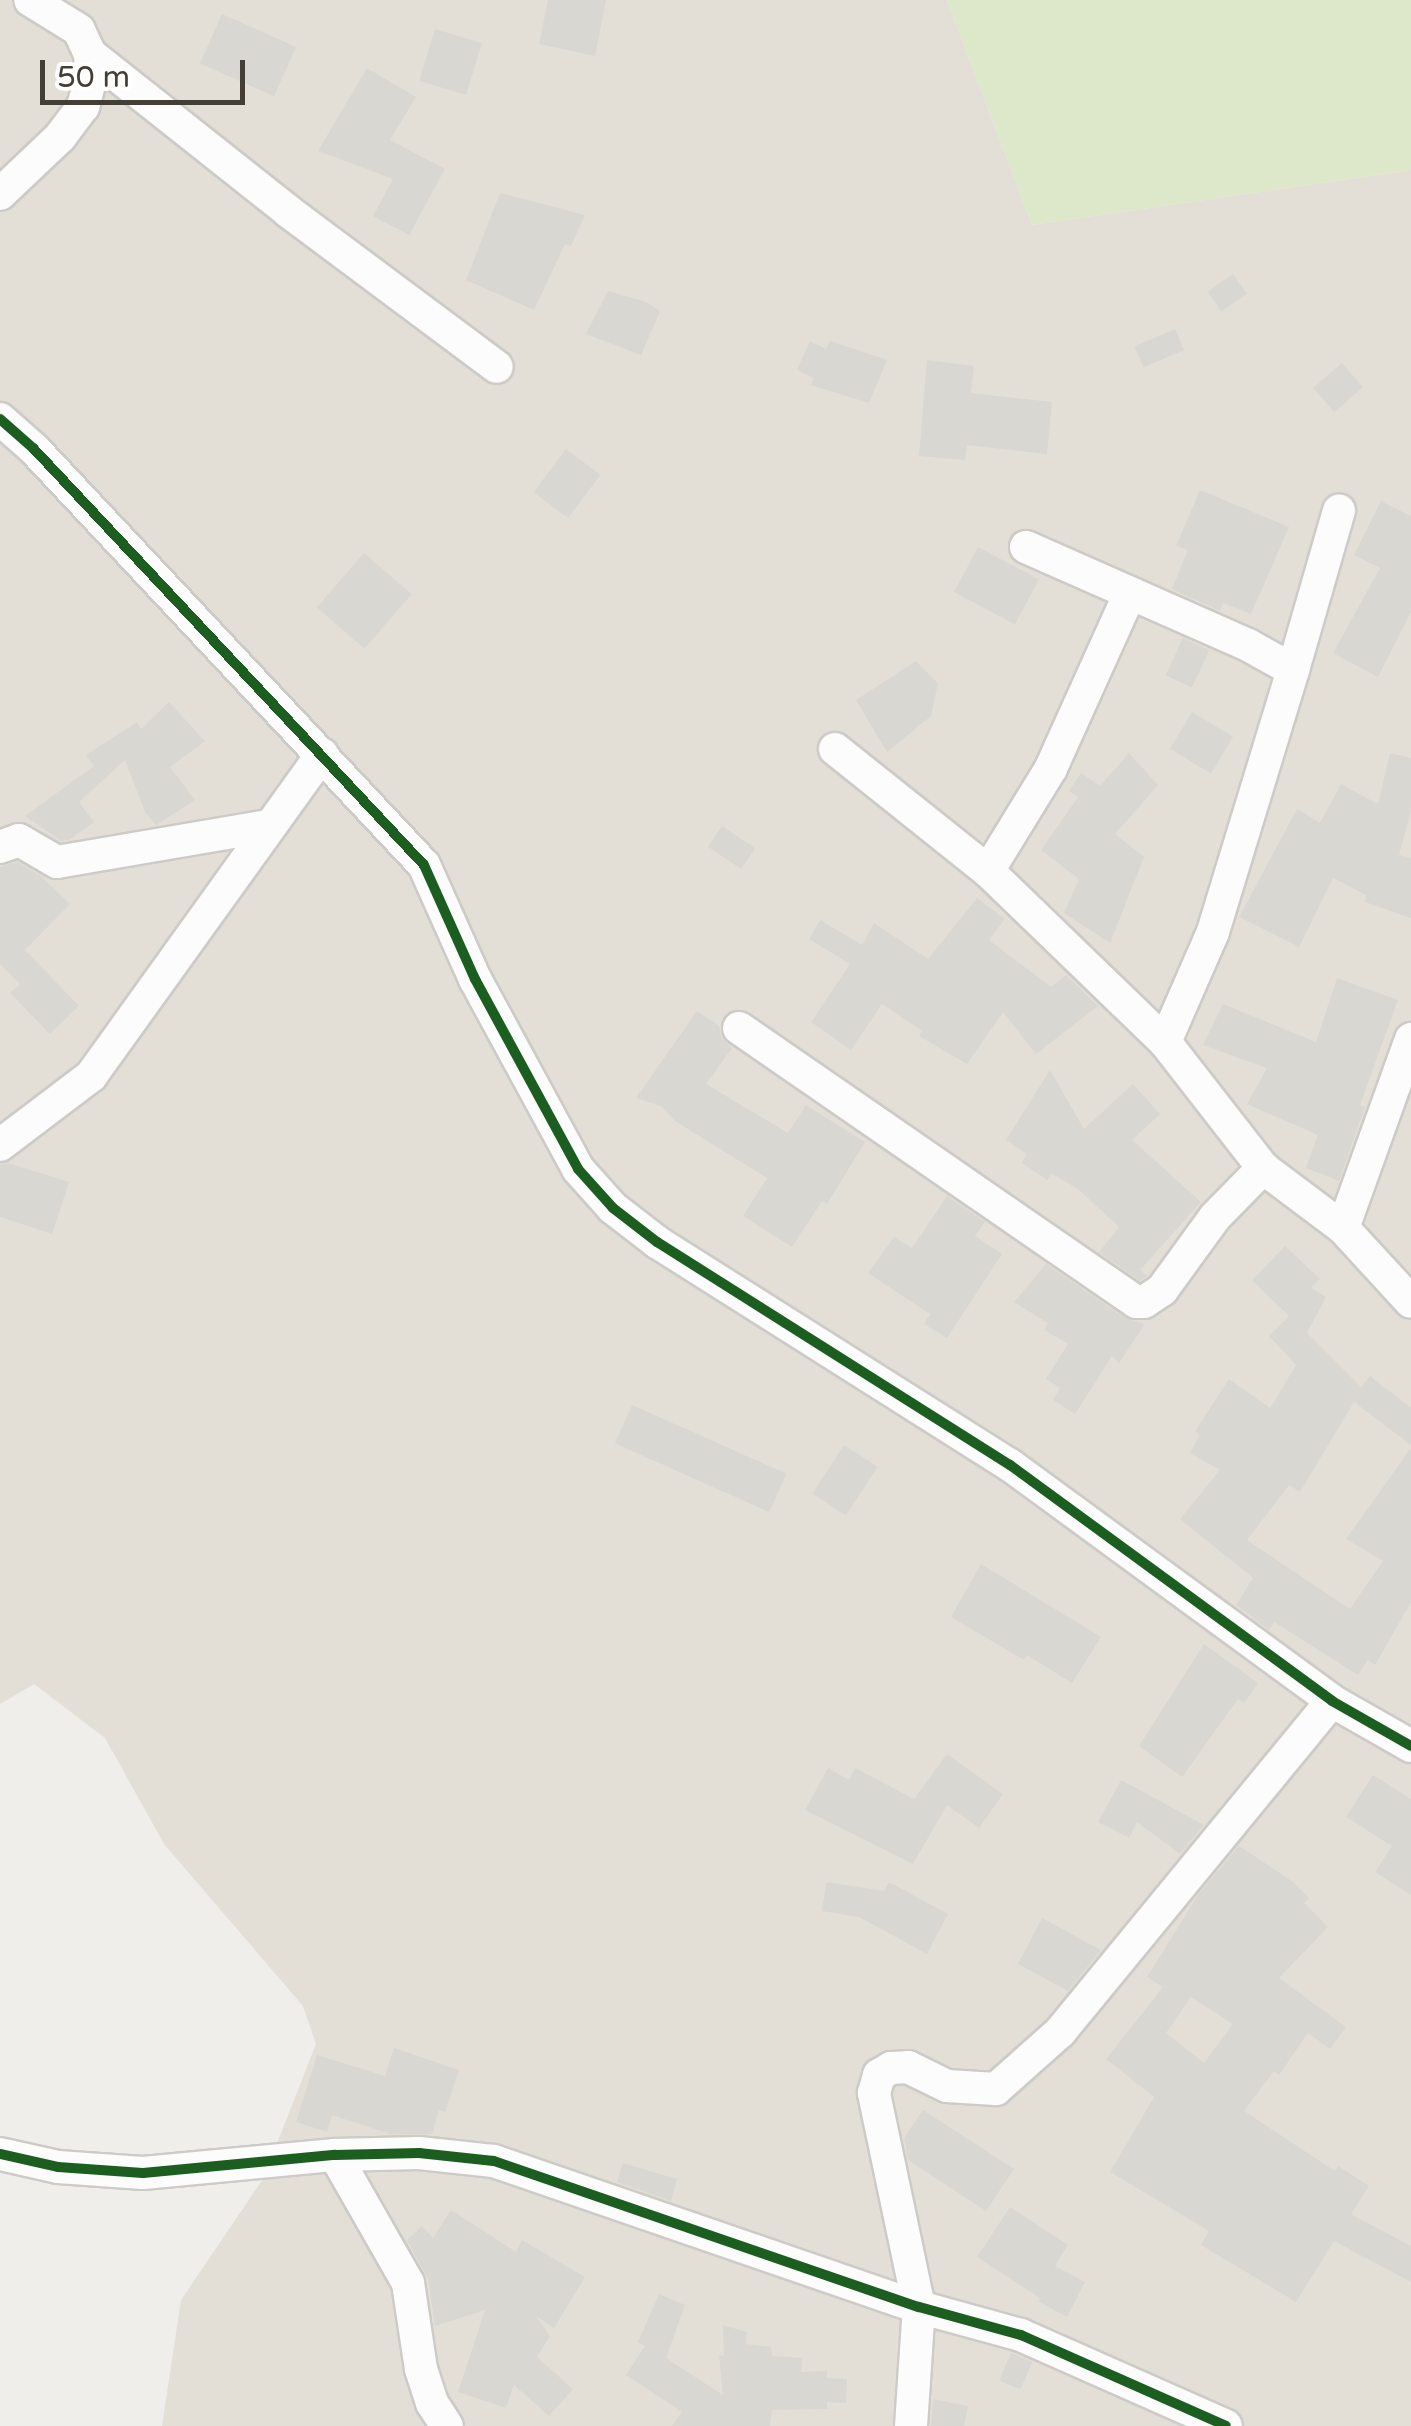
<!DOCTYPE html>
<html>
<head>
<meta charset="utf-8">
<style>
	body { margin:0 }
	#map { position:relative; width:1411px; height:2426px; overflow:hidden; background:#efeeea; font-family:"Varela Round",sans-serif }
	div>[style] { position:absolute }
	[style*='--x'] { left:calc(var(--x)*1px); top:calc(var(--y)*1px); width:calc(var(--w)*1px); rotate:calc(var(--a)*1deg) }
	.residential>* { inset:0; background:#e3dfd7 }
	.green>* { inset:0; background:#dde8cb }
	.building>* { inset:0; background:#d9d7d2; transform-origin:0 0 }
	.roads { filter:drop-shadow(2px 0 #cdcbc7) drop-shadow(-2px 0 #cdcbc7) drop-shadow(0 2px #cdcbc7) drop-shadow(0 -2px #cdcbc7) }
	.minor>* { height:32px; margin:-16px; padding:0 16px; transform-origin:16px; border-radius:16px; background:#fdfcfc }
	.cycleway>* { height:10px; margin:-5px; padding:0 5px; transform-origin:5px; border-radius:5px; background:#1b5e20 }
	span { translate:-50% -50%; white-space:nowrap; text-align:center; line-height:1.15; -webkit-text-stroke:8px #fff; paint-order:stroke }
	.scale { position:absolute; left:40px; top:60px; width:205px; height:45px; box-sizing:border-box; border:5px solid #443f36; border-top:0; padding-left:12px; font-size:30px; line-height:35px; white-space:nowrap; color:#443f36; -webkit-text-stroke:8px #fff; paint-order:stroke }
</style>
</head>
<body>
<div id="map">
	<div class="residential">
		<i style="clip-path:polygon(0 0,947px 0,1032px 225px,1411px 170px,1411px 2426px,162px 2426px,181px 2300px,263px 2179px,316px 2044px,303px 2006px,164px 1844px,105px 1738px,34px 1684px,0 1704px)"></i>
	</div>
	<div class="green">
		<i style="clip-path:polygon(947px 0,1411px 0,1411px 170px,1032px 225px)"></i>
	</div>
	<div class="building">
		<i style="clip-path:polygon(548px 0,606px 0,595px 56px,539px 44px)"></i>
		<i style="left:222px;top:14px;width:81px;height:54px;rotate:24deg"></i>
		<i style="left:435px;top:29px;width:49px;height:54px;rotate:17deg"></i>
		<i style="clip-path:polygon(367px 68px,416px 97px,390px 140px,445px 169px,409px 235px,373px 216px,393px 179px,318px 151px)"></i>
		<i style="clip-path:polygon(500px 193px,585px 215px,571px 246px,565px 244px,534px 310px,466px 280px)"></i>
		<i style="left:1233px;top:274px;width:24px;height:31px;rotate:55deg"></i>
		<i style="clip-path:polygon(608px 291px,646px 302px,660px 311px,641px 355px,586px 334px)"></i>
		<i style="left:1175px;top:329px;width:23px;height:44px;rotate:67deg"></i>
		<i style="clip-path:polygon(810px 341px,826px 349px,830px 341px,887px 360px,869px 403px,811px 385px,814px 378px,797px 370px)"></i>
		<i style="clip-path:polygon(927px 360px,974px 366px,971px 393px,1052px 402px,1047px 454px,967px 445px,965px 460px,919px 456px)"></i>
		<i style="left:1342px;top:363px;width:32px;height:38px;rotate:49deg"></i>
		<i style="left:566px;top:449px;width:43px;height:54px;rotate:37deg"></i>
		<i style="clip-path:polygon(1200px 490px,1289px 527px,1251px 614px,1223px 603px,1220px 611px,1172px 589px,1188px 550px,1176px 546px)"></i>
		<i style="clip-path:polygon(1381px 501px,1411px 516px,1411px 612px,1378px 677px,1333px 653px,1380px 568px,1354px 555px)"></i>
		<i style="left:978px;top:547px;width:69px;height:51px;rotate:28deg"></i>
		<i style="left:364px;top:553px;width:63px;height:72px;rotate:41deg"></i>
		<i style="left:1183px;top:638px;width:29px;height:41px;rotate:25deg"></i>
		<i style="clip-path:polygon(916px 661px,938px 683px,931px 716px,887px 752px,856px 700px)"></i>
		<i style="clip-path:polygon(169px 702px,205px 741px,170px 767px,195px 800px,156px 825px,145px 812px,125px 760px,79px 802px,94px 822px,69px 840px,61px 841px,25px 816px,94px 766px,86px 755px,137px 722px,141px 729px)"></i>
		<i style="left:1192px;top:712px;width:48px;height:43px;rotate:31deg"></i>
		<i style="clip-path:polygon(1129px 753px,1158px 785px,1115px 834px,1144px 857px,1110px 943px,1064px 913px,1079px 879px,1041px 850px,1078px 797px,1069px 791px,1081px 773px,1100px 786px)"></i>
		<i style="clip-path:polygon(1390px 753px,1411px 758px,1411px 811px,1399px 855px,1411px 858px,1411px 918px,1365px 902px,1366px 895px,1333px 878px,1299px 947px,1239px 917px,1297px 809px,1320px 823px,1341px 784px,1378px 804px)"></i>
		<i style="left:722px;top:826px;width:40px;height:25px;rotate:34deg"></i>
		<i style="clip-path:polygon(17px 862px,41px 876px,70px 904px,25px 950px,79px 1006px,50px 1034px,10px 993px,20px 984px,0 964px,0 867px)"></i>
		<i style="clip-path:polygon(977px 898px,1005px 919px,989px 940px,1051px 987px,1066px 975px,1098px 1006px,1036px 1054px,1003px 1012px,967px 1064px,919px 1036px,922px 1031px,882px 1004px,851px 1050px,811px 1022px,850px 964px,809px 939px,820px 920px,862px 945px,874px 923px,928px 959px)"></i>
		<i style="clip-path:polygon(1337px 978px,1398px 1000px,1360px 1105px,1365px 1107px,1339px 1181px,1306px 1168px,1318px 1135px,1247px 1104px,1267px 1068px,1203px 1045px,1223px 1004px,1316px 1042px)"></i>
		<i style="clip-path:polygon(697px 1011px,719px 1026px,721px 1037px,732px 1048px,706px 1084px,788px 1133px,806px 1105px,865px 1142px,827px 1204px,822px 1201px,792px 1247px,743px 1216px,767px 1178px,675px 1121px,661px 1106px,636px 1098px)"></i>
		<i style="clip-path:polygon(1050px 1070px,1084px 1129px,1133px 1084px,1160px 1114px,1132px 1140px,1201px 1202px,1140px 1270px,1147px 1276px,1140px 1281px,1099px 1252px,1119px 1227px,1078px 1189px,1052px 1174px,1047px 1180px,1022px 1163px,1027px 1154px,1006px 1140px)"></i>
		<i style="clip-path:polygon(8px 1163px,69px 1182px,52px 1234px,0 1217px,0 1165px)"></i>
		<i style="clip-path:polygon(947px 1196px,985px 1222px,975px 1236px,1002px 1254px,947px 1338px,924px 1324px,930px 1314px,868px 1273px,894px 1237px,912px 1248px)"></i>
		<i style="clip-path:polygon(1285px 1246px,1320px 1279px,1311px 1288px,1326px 1297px,1307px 1333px,1361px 1387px,1370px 1376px,1411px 1408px,1411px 1445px,1354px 1402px,1300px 1492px,1289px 1485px,1247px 1540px,1350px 1609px,1383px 1561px,1346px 1539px,1411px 1448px,1411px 1602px,1375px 1665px,1368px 1660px,1358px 1675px,1274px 1622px,1269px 1630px,1236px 1605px,1253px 1578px,1180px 1519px,1220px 1470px,1190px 1453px,1200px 1435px,1195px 1431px,1229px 1379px,1270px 1408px,1296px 1365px,1269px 1336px,1289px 1316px,1252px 1280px)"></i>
		<i style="clip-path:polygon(1046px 1264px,1125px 1318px,1145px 1324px,1119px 1363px,1112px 1356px,1075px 1414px,1053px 1400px,1060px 1388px,1046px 1379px,1068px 1344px,1044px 1330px,1048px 1323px,1014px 1302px)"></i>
		<i style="left:632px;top:1405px;width:169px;height:42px;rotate:24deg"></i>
		<i style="left:844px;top:1445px;width:40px;height:58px;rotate:33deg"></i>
		<i style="clip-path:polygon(981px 1564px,1101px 1637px,1072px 1683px,1027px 1655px,1024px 1660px,951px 1617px)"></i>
		<i style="clip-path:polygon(1204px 1644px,1258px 1683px,1244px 1703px,1238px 1699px,1182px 1777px,1139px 1746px)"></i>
		<i style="clip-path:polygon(947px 1754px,1003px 1794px,979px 1828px,947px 1805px,913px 1864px,805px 1810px,828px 1768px,849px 1780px,855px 1768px,914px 1799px)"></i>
		<i style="clip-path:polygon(1373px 1775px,1411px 1799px,1411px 1895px,1375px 1872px,1392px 1846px,1346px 1817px)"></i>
		<i style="clip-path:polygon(1121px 1780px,1204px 1825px,1180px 1854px,1137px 1822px,1129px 1838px,1098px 1822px)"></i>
		<i style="clip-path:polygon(evenodd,1239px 1846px,1292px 1881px,1309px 1898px,1304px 1903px,1328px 1927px,1279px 1978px,1346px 2027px,1330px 2049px,1308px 2033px,1279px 2075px,1274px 2071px,1244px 2111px,1335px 2171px,1338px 2166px,1369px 2186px,1351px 2214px,1411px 2246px,1411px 2282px,1334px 2241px,1296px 2302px,1201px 2245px,1209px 2231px,1110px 2172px,1154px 2097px,1106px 2059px,1163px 1987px,1147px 1977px,1198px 1895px,1239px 1846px,1191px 1997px,1233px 2024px,1204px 2063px,1166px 2033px,1191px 1997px)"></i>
		<i style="clip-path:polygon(826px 1882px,884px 1891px,889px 1882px,948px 1914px,927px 1954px,859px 1917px,822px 1911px)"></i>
		<i style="clip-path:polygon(1042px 1918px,1101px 1950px,1068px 1991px,1018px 1964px)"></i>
		<i style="clip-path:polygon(394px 2048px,459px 2070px,445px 2112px,439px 2110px,432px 2134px,390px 2134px,332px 2115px,327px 2132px,296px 2122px,317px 2055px,385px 2076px)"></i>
		<i style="clip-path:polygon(923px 2110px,1014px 2169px,986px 2211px,908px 2160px,904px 2138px)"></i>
		<i style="clip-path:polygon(623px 2163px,677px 2179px,671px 2201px,617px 2182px)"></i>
		<i style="clip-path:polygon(1010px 2207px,1068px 2245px,1055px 2266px,1085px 2282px,1067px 2317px,1038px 2301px,1040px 2298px,977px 2257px)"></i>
		<i style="clip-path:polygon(451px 2210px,516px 2252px,522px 2240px,585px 2277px,554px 2328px,536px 2316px,550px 2336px,537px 2357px,573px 2389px,549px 2416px,514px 2385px,506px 2408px,458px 2392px,485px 2310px,435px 2326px,428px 2279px,407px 2240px,422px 2226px,433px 2238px)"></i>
		<i style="clip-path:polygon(659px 2294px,685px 2305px,666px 2358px,723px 2395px,719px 2355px,724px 2356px,723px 2325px,747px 2332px,746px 2344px,771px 2347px,772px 2356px,802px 2358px,801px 2372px,827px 2371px,827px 2378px,847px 2379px,846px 2403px,827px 2402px,827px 2409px,772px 2410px,770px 2426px,672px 2426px,682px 2412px,626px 2375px,645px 2346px,638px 2342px)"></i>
		<i style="left:1011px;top:2353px;width:23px;height:30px;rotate:23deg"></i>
		<i style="clip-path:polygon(933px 2399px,968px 2406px,964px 2426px,931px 2426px)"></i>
	</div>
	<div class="roads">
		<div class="minor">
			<i style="--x:90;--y:54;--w:254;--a:38.4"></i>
			<i style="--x:289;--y:212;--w:259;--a:36.7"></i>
			<i style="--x:0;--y:194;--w:83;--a:-43.5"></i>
			<i style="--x:60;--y:137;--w:38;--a:-53"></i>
			<i style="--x:83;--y:107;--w:30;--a:-75"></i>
			<i style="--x:91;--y:78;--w:24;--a:-92"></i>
			<i style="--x:90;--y:54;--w:26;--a:-115"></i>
			<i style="--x:79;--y:30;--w:57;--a:-148.5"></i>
			<i style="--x:0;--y:419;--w:45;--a:41.4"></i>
			<i style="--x:34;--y:449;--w:570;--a:46.85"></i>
			<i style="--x:424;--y:865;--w:125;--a:65.9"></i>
			<i style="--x:475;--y:979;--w:216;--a:61.5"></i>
			<i style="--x:578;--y:1169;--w:52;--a:48.1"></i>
			<i style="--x:613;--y:1208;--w:56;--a:37.7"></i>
			<i style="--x:657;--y:1242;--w:418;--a:32.3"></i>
			<i style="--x:1010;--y:1465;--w:399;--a:36.2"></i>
			<i style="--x:1332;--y:1701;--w:91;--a:29.7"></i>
			<i style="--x:1026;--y:547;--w:243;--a:23.8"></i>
			<i style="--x:1248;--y:645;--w:51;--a:29.1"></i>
			<i style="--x:1293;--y:670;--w:274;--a:107"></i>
			<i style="--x:1213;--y:932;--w:120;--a:113.6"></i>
			<i style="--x:1165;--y:1042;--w:160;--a:52.1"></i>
			<i style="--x:1263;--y:1168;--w:100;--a:36.9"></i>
			<i style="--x:1343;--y:1228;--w:100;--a:47.4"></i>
			<i style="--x:1293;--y:670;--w:166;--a:-73.9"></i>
			<i style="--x:835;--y:749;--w:196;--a:38.6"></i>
			<i style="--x:988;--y:871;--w:246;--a:44"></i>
			<i style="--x:0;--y:847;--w:20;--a:-20"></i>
			<i style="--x:19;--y:840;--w:44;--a:30.1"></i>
			<i style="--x:57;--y:862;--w:214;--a:-9.7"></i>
			<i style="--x:988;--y:871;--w:121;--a:-58.5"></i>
			<i style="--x:1051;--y:768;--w:192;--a:-65.7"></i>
			<i style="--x:739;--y:1028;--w:482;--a:34.6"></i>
			<i style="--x:1136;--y:1302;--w:8;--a:0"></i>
			<i style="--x:1144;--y:1302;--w:22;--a:-34"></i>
			<i style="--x:1162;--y:1290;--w:90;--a:-54"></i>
			<i style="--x:1215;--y:1217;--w:69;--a:-45.6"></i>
			<i style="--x:0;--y:1145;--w:114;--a:-37.2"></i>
			<i style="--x:91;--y:1076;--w:396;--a:-54.3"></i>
			<i style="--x:1343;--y:1228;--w:201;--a:-70.2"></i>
			<i style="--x:0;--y:2154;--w:59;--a:12.6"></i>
			<i style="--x:58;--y:2167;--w:85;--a:4"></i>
			<i style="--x:143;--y:2173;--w:193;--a:-5.4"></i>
			<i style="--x:335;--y:2155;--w:84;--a:-1.4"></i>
			<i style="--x:419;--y:2153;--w:75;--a:6.1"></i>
			<i style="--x:494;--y:2161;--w:449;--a:19"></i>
			<i style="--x:919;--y:2307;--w:106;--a:15.4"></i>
			<i style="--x:1021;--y:2335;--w:224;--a:23.9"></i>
			<i style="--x:335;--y:2155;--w:147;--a:60.3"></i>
			<i style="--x:408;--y:2283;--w:87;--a:81.4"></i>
			<i style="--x:421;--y:2369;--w:36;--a:72"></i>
			<i style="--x:432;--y:2403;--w:27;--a:57"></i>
			<i style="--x:911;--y:2426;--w:119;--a:-86.2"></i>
			<i style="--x:919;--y:2307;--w:219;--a:-101.9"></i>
			<i style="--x:874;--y:2093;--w:19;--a:-74"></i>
			<i style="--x:879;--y:2075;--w:14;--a:-30"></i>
			<i style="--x:891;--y:2068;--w:17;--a:-3"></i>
			<i style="--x:908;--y:2067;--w:43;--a:26"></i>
			<i style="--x:947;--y:2086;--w:49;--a:3.5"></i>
			<i style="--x:996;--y:2089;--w:86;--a:-41.7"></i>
			<i style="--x:1060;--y:2032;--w:428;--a:-50.6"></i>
		</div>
	</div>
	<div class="cycleway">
		<i style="--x:0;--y:419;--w:45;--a:41.4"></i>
		<i style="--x:34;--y:449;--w:570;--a:46.85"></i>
		<i style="--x:424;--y:865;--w:125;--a:65.9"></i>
		<i style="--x:475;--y:979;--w:216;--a:61.5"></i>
		<i style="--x:578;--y:1169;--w:52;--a:48.1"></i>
		<i style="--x:613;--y:1208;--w:56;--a:37.7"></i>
		<i style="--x:657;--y:1242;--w:418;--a:32.3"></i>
		<i style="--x:1010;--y:1465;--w:399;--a:36.2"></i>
		<i style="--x:1332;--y:1701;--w:91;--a:29.7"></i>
		<i style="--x:0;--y:2154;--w:59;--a:12.6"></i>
		<i style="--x:58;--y:2167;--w:85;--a:4"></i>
		<i style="--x:143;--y:2173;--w:193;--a:-5.4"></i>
		<i style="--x:335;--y:2155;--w:84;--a:-1.4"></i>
		<i style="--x:419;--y:2153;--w:75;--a:6.1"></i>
		<i style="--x:494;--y:2161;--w:449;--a:19"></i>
		<i style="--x:919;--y:2307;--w:106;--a:15.4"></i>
		<i style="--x:1021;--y:2335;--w:224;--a:23.9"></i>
	</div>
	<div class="scale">50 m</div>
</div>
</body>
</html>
